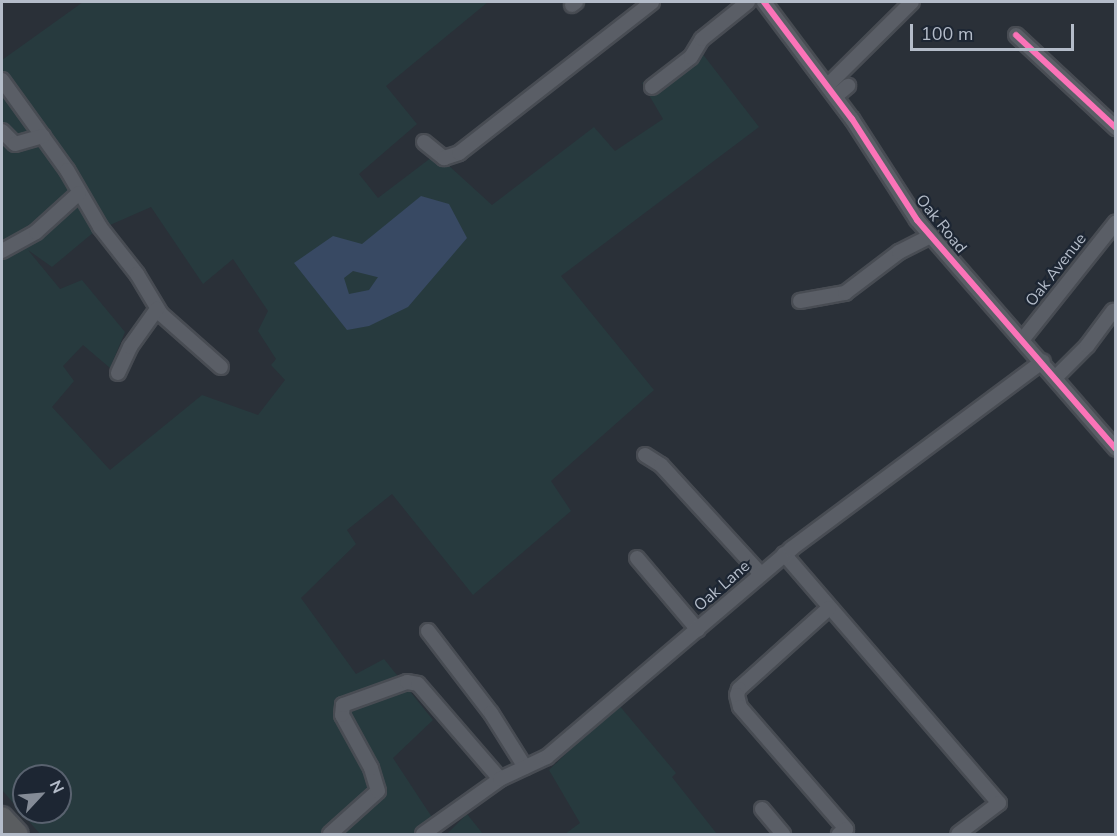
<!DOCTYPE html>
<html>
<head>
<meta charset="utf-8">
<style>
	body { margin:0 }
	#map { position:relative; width:1117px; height:836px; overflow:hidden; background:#2a3038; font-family:"Nunito Sans",sans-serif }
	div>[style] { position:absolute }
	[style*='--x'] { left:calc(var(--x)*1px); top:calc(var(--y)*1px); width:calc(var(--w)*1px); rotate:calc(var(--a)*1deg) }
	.green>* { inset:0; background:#273a3e }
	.water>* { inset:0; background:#384963 }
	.roads { filter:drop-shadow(2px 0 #484c53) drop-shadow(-2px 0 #484c53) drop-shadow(0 2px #484c53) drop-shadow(0 -2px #484c53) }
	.minor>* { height:14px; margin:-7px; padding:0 7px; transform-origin:7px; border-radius:7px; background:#5a5e66 }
	.highway>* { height:20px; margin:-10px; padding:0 10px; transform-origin:10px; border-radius:10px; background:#5a5d60 }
	.cycleway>* { height:6px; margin:-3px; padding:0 3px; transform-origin:3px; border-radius:3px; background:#fb73b8 }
	span { translate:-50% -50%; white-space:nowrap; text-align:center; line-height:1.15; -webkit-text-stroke:4.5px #1d2633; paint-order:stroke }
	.street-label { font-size:16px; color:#b4bcc9 }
	.frame { position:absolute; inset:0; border:3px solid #b4bcc9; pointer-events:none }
	.north { position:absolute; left:12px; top:764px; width:60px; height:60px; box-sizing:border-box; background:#1d2633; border:2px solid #59626f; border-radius:50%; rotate:64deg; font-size:16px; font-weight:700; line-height:24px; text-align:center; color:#b4bcc9 }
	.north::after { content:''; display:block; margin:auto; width:21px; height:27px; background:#848b96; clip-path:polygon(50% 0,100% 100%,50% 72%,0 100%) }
	.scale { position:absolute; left:910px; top:24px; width:164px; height:27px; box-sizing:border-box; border:3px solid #b4bcc9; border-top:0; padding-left:8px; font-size:18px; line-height:21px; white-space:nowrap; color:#b4bcc9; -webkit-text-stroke:4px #1d2633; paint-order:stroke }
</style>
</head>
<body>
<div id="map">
	<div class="green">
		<i style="clip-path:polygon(evenodd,83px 2px,488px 2px,386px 86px,417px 124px,359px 174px,378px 198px,436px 154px,492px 205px,594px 127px,615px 151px,663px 119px,642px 83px,695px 44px,759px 127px,561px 276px,654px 390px,551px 481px,571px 511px,473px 595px,392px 494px,347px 530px,356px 544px,301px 598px,356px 674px,384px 659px,433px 720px,393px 758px,443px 834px,40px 834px,2px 790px,2px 60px,83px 2px,151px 207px,203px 284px,233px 259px,268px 311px,258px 331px,276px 359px,271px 365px,285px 380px,258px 415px,202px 395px,110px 470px,52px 407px,74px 381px,63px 366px,83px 345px,110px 368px,125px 332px,82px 280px,60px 289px,28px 250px,52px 267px,94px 232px,151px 207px,83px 2px,24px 776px,60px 776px,60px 812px,24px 812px,24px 776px)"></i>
		<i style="clip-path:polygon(618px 704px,676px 773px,672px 777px,717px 834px,565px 834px,580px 823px,549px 770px)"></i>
		<i style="clip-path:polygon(467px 814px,483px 834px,447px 834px)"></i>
	</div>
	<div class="water">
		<i style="clip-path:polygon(evenodd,421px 196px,449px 204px,467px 238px,408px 307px,369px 326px,347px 330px,294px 263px,333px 236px,362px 244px,421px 196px,353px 271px,377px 277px,378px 277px,369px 290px,349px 294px,344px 278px,353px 271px)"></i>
	</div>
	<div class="roads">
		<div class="minor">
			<i style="--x:764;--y:2;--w:146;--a:53.1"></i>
			<i style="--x:852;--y:119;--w:120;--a:57.2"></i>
			<i style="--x:917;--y:220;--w:303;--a:49"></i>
			<i style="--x:572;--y:5;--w:5;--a:-37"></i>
			<i style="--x:1016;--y:35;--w:137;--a:42.9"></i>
			<i style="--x:2;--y:80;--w:111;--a:54.2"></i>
			<i style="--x:67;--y:170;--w:66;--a:59.9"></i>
			<i style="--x:100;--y:227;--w:60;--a:51.8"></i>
			<i style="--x:137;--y:274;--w:47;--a:59"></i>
			<i style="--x:161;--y:314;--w:80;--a:41.5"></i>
			<i style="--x:828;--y:85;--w:118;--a:-44.7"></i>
			<i style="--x:652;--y:87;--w:49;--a:-37.6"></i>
			<i style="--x:691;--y:57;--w:21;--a:-59"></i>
			<i style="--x:702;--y:39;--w:59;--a:-38.8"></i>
			<i style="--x:836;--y:96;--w:16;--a:-40"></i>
			<i style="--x:2;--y:131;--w:18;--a:45"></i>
			<i style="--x:15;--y:144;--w:29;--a:-16"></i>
			<i style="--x:424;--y:142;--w:26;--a:39"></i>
			<i style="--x:444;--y:158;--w:16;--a:-18"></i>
			<i style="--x:459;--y:153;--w:245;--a:-38"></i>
			<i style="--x:2;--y:251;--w:39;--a:-29"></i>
			<i style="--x:36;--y:232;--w:58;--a:-42.2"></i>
			<i style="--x:800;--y:301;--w:46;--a:-10.1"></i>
			<i style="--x:845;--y:293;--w:68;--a:-37.2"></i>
			<i style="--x:899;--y:252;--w:36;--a:-27"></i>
			<i style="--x:1023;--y:339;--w:149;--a:-51.5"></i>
			<i style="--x:118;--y:373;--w:29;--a:-65"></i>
			<i style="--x:130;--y:347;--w:47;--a:-54.6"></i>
			<i style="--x:1056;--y:377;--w:44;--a:-45"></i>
			<i style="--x:1087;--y:346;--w:44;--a:-53.4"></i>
			<i style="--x:645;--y:455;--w:19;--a:32"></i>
			<i style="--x:661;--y:465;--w:148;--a:47.5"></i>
			<i style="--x:784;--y:554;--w:329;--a:49.2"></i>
			<i style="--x:999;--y:803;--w:51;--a:142.9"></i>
			<i style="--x:637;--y:558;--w:94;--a:49.7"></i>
			<i style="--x:829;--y:608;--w:121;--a:138"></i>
			<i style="--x:739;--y:689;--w:6;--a:108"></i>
			<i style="--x:737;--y:695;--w:12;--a:76"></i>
			<i style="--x:740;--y:707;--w:162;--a:49"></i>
			<i style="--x:846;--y:829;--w:9;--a:144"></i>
			<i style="--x:428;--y:631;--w:103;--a:52.5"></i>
			<i style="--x:491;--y:713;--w:64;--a:57.8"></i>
			<i style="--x:762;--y:809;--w:33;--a:50"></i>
			<i style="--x:330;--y:834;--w:64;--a:-41.9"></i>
			<i style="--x:378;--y:791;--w:24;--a:-107"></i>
			<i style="--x:371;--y:768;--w:60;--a:-118.7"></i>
			<i style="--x:342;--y:715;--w:10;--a:-84"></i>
			<i style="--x:343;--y:705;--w:68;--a:-19.8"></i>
			<i style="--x:407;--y:682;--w:11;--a:10"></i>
			<i style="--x:418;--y:684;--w:125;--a:49.2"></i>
			<i style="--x:423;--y:834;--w:95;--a:-35.5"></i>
			<i style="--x:500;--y:779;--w:52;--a:-25.1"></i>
			<i style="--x:547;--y:757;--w:321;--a:-40.4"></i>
			<i style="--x:791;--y:549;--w:314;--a:-36.7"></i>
		</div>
		<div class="highway">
			<i style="--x:2;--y:817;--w:23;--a:47"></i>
		</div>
	</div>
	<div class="cycleway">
		<i style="--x:764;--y:2;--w:146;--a:53.1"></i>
		<i style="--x:852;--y:119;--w:120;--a:57.2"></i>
		<i style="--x:917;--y:220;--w:303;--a:49"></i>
		<i style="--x:1016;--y:35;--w:137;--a:42.9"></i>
	</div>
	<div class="street-label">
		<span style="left:941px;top:224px;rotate:51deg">Oak Road</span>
		<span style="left:1056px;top:270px;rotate:-52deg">Oak Avenue</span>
		<span style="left:722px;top:586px;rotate:-41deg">Oak Lane</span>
	</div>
	<div class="frame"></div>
	<div class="north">N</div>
	<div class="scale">100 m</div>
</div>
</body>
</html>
